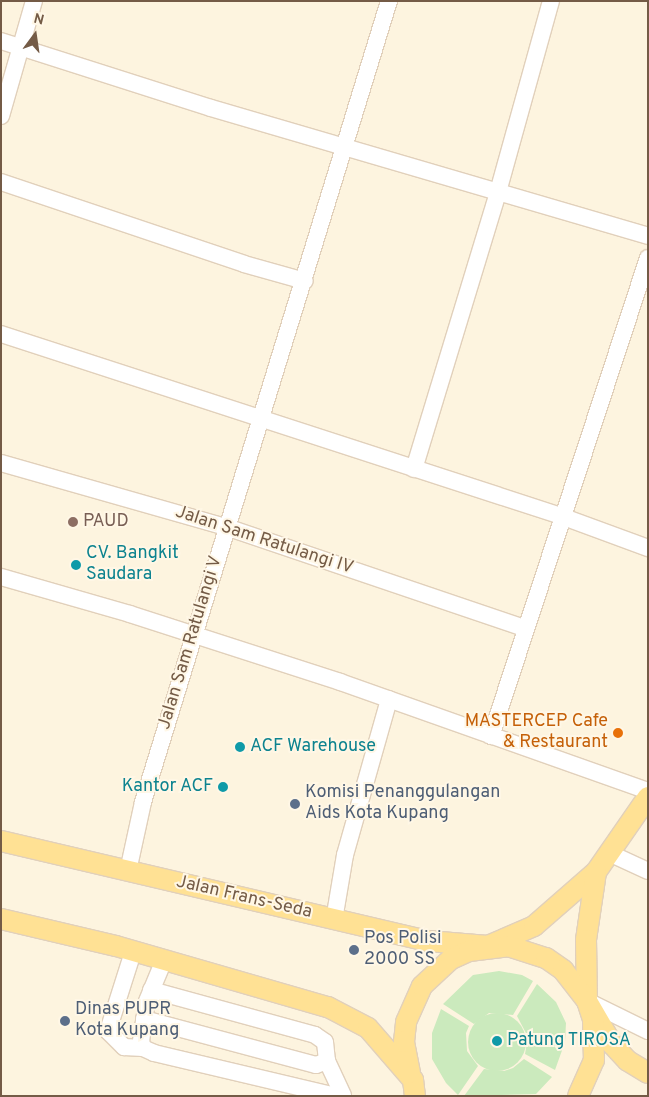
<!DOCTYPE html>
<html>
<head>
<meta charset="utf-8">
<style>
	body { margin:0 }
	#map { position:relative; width:649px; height:1097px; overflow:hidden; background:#fdf4df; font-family:Overpass,sans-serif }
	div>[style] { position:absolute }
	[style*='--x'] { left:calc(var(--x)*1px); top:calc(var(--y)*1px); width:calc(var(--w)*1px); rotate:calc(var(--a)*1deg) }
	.green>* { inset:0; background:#cbeabd }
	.round { border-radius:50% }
	.roads { filter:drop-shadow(1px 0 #e1d0bb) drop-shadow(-1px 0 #e1d0bb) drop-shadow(0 1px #e1d0bb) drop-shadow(0 -1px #e1d0bb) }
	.minor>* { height:16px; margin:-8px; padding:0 8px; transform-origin:8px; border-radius:8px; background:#fff }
	.major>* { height:20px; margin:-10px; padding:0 10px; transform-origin:10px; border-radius:10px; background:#ffe194 }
	.dots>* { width:14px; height:14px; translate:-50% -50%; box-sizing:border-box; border:2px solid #fff7e6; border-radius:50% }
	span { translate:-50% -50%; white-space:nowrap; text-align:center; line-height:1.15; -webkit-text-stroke:4px #fff7e6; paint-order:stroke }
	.education-label { font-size:18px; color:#785e54 }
	.left { translate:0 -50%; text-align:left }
	.street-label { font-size:18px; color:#745b46 }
	.culture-label { font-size:18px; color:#0d838f }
	.right { translate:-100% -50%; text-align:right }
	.food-label { font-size:18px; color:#c56008 }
	.service-label { font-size:18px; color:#4e5e75 }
	.frame { position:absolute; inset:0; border:2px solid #745b46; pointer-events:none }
	.north { position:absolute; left:10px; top:10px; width:50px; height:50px; -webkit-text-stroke:4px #fff7e6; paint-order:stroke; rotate:14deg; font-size:14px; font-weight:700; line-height:20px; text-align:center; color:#745b46 }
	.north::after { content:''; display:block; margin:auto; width:18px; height:22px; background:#745b46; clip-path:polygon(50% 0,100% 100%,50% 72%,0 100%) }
</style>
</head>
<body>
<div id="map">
	<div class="green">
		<i style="clip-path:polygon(499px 971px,522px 975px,533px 981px,513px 1015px,489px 1013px,474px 1024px,443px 1004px,473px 975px)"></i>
		<i style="clip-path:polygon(537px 984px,556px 1002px,566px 1023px,565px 1042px,555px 1070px,525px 1054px,528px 1037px,517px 1016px)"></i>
		<i style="clip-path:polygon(441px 1009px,469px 1026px,466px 1033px,467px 1051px,478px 1066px,458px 1095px,446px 1083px,432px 1059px,432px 1033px)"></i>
		<i class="round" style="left:468px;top:1013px;width:58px;height:58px"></i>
		<i style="clip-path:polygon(524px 1059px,552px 1077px,536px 1094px,464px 1096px,484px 1069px,504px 1071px,513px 1068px)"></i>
	</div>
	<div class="roads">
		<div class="minor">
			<i style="--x:1;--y:41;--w:220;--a:17.7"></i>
			<i style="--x:211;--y:108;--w:455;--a:16.3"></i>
			<i style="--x:1;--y:116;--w:120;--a:-74"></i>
			<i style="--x:1;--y:182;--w:256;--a:18.6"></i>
			<i style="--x:244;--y:264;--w:63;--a:15.6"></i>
			<i style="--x:1;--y:334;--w:589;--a:18"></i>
			<i style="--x:561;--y:516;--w:93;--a:20.2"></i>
			<i style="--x:1;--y:463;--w:234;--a:15.9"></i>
			<i style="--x:226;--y:527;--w:315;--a:18.7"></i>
			<i style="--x:414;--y:469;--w:289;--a:-73.1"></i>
			<i style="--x:498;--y:192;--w:198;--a:-74.5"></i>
			<i style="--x:1;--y:577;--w:134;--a:16"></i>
			<i style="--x:130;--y:614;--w:221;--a:17.9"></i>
			<i style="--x:340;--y:682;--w:327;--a:19.5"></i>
			<i style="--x:491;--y:736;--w:503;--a:-71.82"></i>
			<i style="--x:609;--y:853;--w:43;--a:24.8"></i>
			<i style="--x:128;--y:871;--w:71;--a:-77.7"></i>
			<i style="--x:143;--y:802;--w:838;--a:-72.93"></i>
			<i style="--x:334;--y:920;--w:66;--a:-80.4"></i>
			<i style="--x:345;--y:855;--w:162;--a:-74.2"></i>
			<i style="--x:133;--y:952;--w:83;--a:107.6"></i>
			<i style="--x:108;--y:1031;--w:23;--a:45"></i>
			<i style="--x:124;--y:1047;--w:19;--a:3"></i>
			<i style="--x:143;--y:1048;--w:12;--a:24"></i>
			<i style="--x:154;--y:1053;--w:187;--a:13.3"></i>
			<i style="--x:151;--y:990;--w:170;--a:15.3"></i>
			<i style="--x:315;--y:1035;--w:12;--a:35"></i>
			<i style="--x:325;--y:1042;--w:19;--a:84"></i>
			<i style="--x:327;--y:1061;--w:38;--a:65"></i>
			<i style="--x:587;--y:1001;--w:68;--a:26.2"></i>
			<i style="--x:144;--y:1019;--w:178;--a:15"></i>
			<i style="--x:316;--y:1065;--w:12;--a:-20"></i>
			<i style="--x:143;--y:1048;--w:7;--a:-106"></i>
			<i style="--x:141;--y:1041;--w:40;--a:-81.5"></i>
			<i style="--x:147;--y:1001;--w:44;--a:-67.5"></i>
		</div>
		<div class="major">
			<i style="--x:1;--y:841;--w:439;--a:13.2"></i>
			<i style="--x:428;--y:941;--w:60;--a:4.8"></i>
			<i style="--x:488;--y:946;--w:50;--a:-23.5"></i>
			<i style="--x:534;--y:926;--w:82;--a:-41.1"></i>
			<i style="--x:596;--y:872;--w:91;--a:-55.3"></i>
			<i style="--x:596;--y:872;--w:69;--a:98.4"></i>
			<i style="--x:586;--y:940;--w:61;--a:89.1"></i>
			<i style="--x:587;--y:1001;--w:50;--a:59.8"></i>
			<i style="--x:612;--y:1044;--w:23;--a:47"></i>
			<i style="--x:628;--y:1061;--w:23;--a:31"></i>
			<i style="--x:1;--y:919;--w:118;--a:13.2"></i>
			<i style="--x:116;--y:946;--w:221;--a:16.1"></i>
			<i style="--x:328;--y:1007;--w:45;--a:27.7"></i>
			<i style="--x:368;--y:1028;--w:69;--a:49.1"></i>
			<i style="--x:413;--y:1080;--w:16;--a:83"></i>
			<i style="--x:410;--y:1073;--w:32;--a:-101"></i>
			<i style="--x:404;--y:1042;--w:20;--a:-84"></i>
			<i style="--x:406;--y:1022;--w:39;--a:-66"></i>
			<i style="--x:422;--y:986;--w:40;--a:-43"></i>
			<i style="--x:451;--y:959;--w:20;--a:-24"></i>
			<i style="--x:469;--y:951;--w:39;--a:-7"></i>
			<i style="--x:508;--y:946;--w:40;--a:18"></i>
			<i style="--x:546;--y:958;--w:21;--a:35"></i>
			<i style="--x:563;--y:970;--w:39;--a:52"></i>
			<i style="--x:587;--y:1001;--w:20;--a:72"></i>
			<i style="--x:593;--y:1020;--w:40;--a:88.6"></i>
			<i style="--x:594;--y:1060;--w:39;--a:114"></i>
		</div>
	</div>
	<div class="dots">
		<i style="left:73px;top:522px;background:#8d6e63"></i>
		<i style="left:76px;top:565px;background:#0f9aa8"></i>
		<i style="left:618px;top:733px;background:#e8710a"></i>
		<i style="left:240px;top:747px;background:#0f9aa8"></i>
		<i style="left:223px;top:787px;background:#0f9aa8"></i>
		<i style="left:295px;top:804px;background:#5c6f8a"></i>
		<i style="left:354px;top:950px;background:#5c6f8a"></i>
		<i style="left:65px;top:1021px;background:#5c6f8a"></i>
		<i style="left:497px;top:1041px;background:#0f9aa8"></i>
	</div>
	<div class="education-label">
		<span class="left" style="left:83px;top:522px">PAUD</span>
	</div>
	<div class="street-label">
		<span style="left:264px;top:541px;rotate:18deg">Jalan Sam Ratulangi IV</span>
		<span style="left:191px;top:643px;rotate:-73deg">Jalan Sam Ratulangi V</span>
		<span style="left:244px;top:898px;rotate:13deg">Jalan Frans-Seda</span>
	</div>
	<div class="culture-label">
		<span class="left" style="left:86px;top:565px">CV. Bangkit<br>Saudara</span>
		<span class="left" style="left:250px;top:747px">ACF Warehouse</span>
		<span class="right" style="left:213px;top:787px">Kantor ACF</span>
		<span class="left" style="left:507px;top:1041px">Patung TIROSA</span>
	</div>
	<div class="food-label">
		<span class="right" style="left:608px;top:733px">MASTERCEP Cafe<br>&amp; Restaurant</span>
	</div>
	<div class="service-label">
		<span class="left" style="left:305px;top:804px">Komisi Penanggulangan<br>Aids Kota Kupang</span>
		<span class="left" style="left:364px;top:950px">Pos Polisi<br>2000 SS</span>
		<span class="left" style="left:75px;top:1021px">Dinas PUPR<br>Kota Kupang</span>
	</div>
	<div class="frame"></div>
	<div class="north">N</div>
</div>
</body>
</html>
